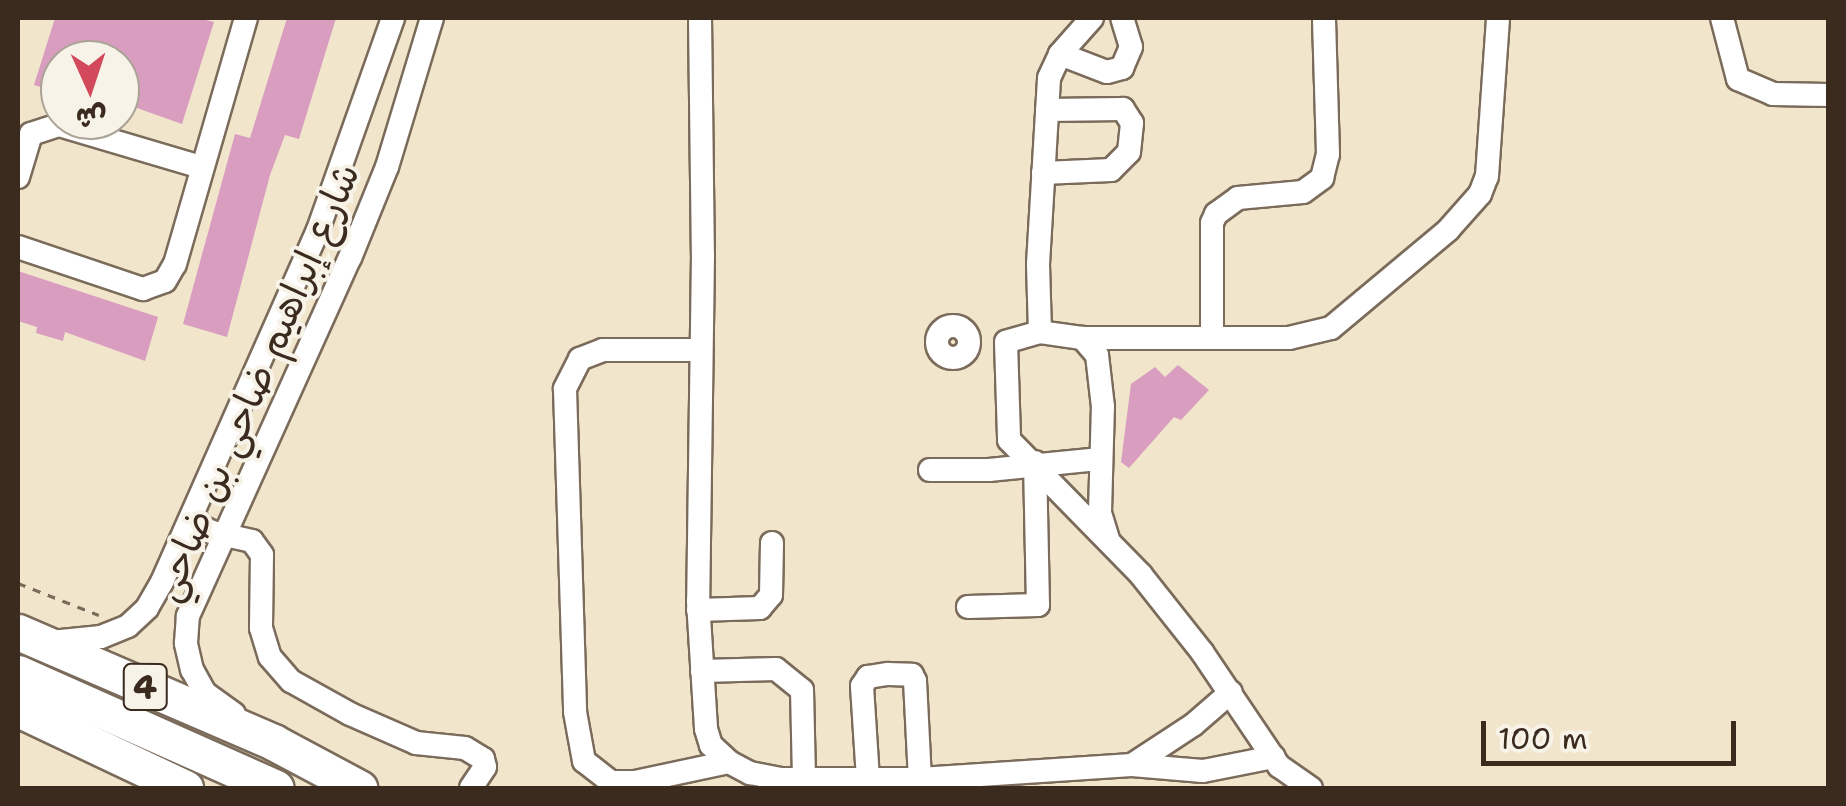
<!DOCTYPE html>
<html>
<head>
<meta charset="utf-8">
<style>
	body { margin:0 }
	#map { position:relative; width:1846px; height:806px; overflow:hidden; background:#f1e5cb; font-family:"Shantell Sans","Playpen Sans Arabic",sans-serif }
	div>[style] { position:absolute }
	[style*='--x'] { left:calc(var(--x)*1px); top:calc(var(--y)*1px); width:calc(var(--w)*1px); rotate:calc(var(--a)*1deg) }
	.building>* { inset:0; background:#d89dbf }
	.path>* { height:2.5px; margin-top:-1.25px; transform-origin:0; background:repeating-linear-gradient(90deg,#7b6b5b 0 8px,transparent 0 16px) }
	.roads { filter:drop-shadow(2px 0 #7b6b5b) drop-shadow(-2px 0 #7b6b5b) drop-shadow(0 2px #7b6b5b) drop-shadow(0 -2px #7b6b5b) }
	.minor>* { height:22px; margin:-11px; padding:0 11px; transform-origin:11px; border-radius:11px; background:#fff }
	.minor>.ring { margin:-11px; padding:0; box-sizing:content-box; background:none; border:22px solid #fff; border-radius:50% }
	.highway>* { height:35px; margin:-17.5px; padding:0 17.5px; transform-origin:17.5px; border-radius:17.5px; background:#fff }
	span { translate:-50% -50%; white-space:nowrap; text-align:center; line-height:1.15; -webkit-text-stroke:8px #f7f3e8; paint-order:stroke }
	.shield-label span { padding:2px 8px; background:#f7f3e8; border:2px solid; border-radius:8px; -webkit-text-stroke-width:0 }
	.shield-label { font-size:35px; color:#3b2a1e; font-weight:700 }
	.street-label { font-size:38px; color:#3b2a1e }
	.frame { position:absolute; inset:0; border:20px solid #3b2a1e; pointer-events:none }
	.north { position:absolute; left:40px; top:40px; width:100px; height:100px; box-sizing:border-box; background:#f7f3e8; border:2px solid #aca397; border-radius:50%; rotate:177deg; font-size:28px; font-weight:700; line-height:40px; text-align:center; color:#3b2a1e }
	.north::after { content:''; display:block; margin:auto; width:35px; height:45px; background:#d1495b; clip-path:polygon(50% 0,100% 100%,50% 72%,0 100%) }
	.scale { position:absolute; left:1481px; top:721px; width:255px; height:45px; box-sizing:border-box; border:5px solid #3b2a1e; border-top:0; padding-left:12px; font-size:30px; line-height:35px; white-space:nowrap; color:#3b2a1e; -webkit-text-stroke:8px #f7f3e8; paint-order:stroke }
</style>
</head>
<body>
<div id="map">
	<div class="building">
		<i style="clip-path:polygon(55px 18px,198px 18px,214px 22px,182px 124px,120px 102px,128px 60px,60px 60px,60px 93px,34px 85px)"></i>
		<i style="clip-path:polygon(287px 18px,336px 18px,299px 139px,285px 135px,270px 175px,227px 337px,183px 324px,235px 134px,250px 138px)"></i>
		<i style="clip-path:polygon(18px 271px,158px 317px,145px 361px,65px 332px,63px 341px,36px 333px,37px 327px,18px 321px)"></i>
		<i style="clip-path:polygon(1178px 365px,1209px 390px,1181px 420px,1174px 417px,1129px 468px,1121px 462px,1131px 384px,1155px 367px,1165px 377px)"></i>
	</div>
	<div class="path">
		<i style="--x:18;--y:583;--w:87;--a:21.6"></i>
	</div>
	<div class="roads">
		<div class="minor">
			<i style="--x:700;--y:18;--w:237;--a:89.3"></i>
			<i style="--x:703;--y:255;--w:346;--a:90.8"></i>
			<i style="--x:698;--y:601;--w:128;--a:86.4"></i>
			<i style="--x:706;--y:729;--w:17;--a:73"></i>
			<i style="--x:711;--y:745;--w:25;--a:43"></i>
			<i style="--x:729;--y:762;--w:24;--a:28"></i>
			<i style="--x:750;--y:773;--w:33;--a:11"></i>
			<i style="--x:782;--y:779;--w:138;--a:0"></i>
			<i style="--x:920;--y:779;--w:212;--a:-3.8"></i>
			<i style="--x:1132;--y:765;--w:71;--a:4.8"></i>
			<i style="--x:1203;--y:771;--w:72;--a:-11.2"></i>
			<i style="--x:1722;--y:18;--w:63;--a:75.3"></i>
			<i style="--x:1738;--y:79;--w:38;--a:23"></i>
			<i style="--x:1773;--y:94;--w:55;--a:1"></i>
			<i style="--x:1060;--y:54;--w:50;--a:21"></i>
			<i style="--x:1107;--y:72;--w:16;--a:-15"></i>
			<i style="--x:1122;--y:68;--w:23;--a:-67"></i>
			<i style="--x:1131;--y:47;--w:30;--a:-107"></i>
			<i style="--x:1043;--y:173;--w:68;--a:-2.5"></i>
			<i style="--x:1111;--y:170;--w:25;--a:-45"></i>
			<i style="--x:1129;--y:152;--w:29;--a:-84"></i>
			<i style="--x:1132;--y:123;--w:17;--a:-123"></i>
			<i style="--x:1123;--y:109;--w:76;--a:179.2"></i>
			<i style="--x:18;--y:177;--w:45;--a:-73.2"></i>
			<i style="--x:31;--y:134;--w:29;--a:-18"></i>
			<i style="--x:59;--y:125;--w:148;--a:16.5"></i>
			<i style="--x:18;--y:247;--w:132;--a:18.6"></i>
			<i style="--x:143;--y:289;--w:23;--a:-20"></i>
			<i style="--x:165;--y:281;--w:20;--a:-60"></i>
			<i style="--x:175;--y:264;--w:256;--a:-73.9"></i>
			<i class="ring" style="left:937px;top:326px;width:10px;height:10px"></i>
			<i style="--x:1040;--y:332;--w:68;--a:-91.7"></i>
			<i style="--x:1038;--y:264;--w:186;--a:-86.6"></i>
			<i style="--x:1049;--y:78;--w:26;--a:-65"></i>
			<i style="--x:1060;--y:54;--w:48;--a:-48.4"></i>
			<i style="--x:1082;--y:338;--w:207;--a:0"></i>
			<i style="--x:1289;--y:338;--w:43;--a:-13.4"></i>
			<i style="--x:1331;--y:328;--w:153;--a:-39.9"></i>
			<i style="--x:1448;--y:230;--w:48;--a:-48.4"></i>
			<i style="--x:1480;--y:194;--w:19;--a:-69"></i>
			<i style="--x:1487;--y:176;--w:158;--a:-86"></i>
			<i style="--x:1212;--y:338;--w:115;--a:-90"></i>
			<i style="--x:1212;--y:223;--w:10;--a:-66"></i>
			<i style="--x:1216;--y:214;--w:27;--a:-36"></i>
			<i style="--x:1238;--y:198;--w:65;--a:-5.3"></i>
			<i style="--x:1303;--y:192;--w:24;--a:-36"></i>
			<i style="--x:1322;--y:178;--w:25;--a:-76"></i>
			<i style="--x:1328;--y:154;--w:136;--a:-91.7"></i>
			<i style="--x:701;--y:350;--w:98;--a:180"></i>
			<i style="--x:603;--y:350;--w:25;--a:159"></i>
			<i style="--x:580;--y:359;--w:34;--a:117"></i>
			<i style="--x:565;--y:389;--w:323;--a:88.2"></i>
			<i style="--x:575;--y:712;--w:50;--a:79.6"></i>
			<i style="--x:584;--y:761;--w:34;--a:38"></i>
			<i style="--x:611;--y:782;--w:24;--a:0"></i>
			<i style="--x:635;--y:782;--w:96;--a:-12"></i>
			<i style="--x:930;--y:470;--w:59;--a:0"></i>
			<i style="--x:989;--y:470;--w:112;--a:-5.7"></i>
			<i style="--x:194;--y:515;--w:13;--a:61"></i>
			<i style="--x:200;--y:526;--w:13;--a:27"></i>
			<i style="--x:212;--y:532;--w:41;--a:12.7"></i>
			<i style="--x:252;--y:541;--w:17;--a:54"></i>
			<i style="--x:262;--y:555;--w:73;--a:90.8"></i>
			<i style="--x:261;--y:628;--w:30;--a:73"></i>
			<i style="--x:270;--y:657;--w:32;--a:49"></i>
			<i style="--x:291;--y:681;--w:68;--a:29.2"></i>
			<i style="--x:350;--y:714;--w:72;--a:23.7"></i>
			<i style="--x:416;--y:743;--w:49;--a:5.8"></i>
			<i style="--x:465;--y:748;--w:21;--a:31"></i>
			<i style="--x:483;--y:759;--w:8;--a:76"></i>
			<i style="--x:485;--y:767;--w:25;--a:124"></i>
			<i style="--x:1108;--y:539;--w:28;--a:-107"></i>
			<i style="--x:1100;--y:512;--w:105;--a:-88.4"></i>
			<i style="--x:1103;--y:407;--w:52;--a:-96.6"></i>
			<i style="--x:1097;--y:355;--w:23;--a:-131"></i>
			<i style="--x:1082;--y:338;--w:42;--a:-171.9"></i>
			<i style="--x:1040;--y:332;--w:35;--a:164"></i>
			<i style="--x:1006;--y:342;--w:98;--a:88.2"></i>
			<i style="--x:1009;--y:440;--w:189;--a:45.6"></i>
			<i style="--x:1141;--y:575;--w:98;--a:51.6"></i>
			<i style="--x:1202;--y:652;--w:138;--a:56"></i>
			<i style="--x:1279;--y:766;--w:39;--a:35"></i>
			<i style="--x:968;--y:607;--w:70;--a:-1.6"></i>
			<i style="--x:1038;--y:605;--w:143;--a:-91.2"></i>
			<i style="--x:698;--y:610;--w:62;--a:-1.8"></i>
			<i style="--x:760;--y:608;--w:17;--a:-50"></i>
			<i style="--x:771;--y:595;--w:52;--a:-88.9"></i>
			<i style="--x:51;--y:642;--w:50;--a:-5.7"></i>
			<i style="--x:101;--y:637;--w:29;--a:-22"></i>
			<i style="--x:128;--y:626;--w:26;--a:-43"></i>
			<i style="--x:147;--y:608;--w:30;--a:-60"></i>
			<i style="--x:162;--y:582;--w:385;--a:-66.1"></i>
			<i style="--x:318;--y:230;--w:225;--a:-70.5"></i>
			<i style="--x:702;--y:671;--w:74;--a:-1.5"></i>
			<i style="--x:776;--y:669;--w:33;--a:39"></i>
			<i style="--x:802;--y:690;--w:89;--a:88.7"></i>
			<i style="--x:234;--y:714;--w:36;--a:-144"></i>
			<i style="--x:205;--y:693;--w:26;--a:-119"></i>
			<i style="--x:192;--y:670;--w:28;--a:-103"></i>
			<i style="--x:186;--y:643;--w:27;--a:-86"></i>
			<i style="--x:188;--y:616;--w:393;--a:-65.7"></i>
			<i style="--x:350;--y:258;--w:98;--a:-67.9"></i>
			<i style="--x:387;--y:167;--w:156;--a:-73.2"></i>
			<i style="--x:1132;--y:765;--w:73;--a:-33.3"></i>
			<i style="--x:1193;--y:725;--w:50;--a:-41"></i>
			<i style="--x:868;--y:779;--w:93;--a:-93.7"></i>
			<i style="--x:862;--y:686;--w:11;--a:-56"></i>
			<i style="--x:868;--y:677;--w:20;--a:-9"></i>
			<i style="--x:888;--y:674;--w:24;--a:2"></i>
			<i style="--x:912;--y:675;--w:7;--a:63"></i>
			<i style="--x:915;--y:681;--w:98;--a:87.1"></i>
		</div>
		<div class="highway">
			<i style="--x:18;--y:632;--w:278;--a:23.3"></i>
			<i style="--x:273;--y:742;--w:98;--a:28.1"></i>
			<i style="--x:18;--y:673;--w:282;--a:24"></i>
			<i style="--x:18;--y:709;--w:185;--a:25.3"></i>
		</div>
	</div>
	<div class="shield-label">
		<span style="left:145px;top:687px">4</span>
	</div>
	<div class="street-label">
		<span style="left:256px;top:382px;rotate:-67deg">شارع إبراهيم ضاحي بن ضاحي</span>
	</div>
	<div class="frame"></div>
	<div class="north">ش</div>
	<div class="scale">100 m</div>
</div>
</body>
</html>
